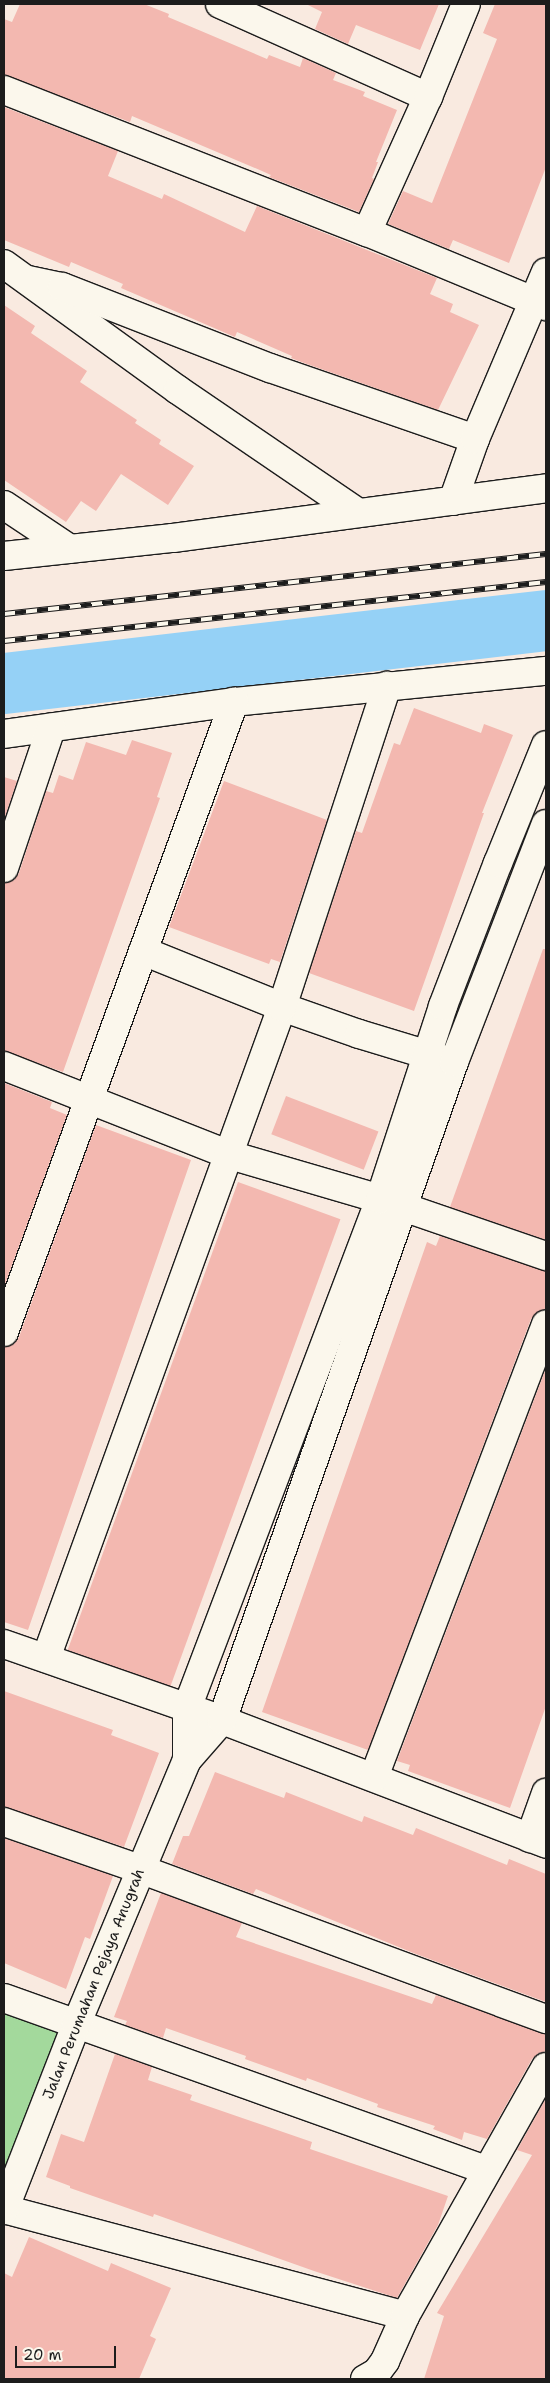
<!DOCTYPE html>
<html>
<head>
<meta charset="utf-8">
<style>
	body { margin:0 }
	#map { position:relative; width:550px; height:2383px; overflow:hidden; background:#f9eae0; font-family:"Shantell Sans",sans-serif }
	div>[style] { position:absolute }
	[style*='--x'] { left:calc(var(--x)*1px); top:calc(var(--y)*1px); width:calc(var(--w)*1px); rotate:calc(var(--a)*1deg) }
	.green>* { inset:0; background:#a3d99c }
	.river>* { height:61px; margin:-30.5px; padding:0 30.5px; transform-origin:30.5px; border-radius:30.5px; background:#95d1f6 }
	.building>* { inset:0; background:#f3b8b0; transform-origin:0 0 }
	.roads { filter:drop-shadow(1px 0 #1c1c1c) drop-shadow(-1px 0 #1c1c1c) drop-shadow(0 1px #1c1c1c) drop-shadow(0 -1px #1c1c1c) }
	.minor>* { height:28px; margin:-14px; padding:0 14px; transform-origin:14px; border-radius:14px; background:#fbf7ec }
	.rail>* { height:5.5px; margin-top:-2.75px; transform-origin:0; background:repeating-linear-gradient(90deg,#fbf7ec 0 11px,#1c1c1c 0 22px); box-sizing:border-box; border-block:1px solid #1c1c1c }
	span { translate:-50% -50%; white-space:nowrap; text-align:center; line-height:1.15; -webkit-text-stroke:4px #fbf7ec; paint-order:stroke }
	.street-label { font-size:15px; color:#1c1c1c }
	.frame { position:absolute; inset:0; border:5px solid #1c1c1c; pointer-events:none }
	.scale { position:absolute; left:15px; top:2346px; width:101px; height:22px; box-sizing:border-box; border:2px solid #1c1c1c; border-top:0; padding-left:6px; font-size:15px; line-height:18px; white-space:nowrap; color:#1c1c1c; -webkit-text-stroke:4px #fbf7ec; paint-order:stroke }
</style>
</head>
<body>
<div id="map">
	<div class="green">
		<i style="clip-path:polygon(4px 1998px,76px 2025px,4px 2209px)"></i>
	</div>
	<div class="river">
		<i style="--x:4;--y:683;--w:546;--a:-6.63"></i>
	</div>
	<div class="building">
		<i style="clip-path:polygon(20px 4px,144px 4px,169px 14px,168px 17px,267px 59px,269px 55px,300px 67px,303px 58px,336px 73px,333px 80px,365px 92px,363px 96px,397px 110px,376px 162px,378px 162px,372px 178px,374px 179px,359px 212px,269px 177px,271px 175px,262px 171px,132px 116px,130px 122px,4px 75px,4px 19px,12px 22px)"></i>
		<i style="clip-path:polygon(306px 4px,439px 4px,420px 50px,356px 25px,348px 44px,315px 29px,322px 12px)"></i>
		<i style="clip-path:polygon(495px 4px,546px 4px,546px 167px,509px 263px,453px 240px,449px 249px,388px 224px,403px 191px,432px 203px,497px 39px,483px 33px)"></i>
		<i style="clip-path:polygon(4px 107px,118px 151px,108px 176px,162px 199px,164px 194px,245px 232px,257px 206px,437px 278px,430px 294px,453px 304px,450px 312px,479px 325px,438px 410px,304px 363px,291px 358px,292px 356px,237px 332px,235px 337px,121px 288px,123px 284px,71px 262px,69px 267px,4px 240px)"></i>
		<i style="clip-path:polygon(4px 305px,35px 326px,31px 333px,87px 371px,80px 382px,137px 420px,135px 423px,161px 440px,159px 444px,194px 466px,168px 505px,121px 474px,96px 511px,81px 501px,66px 522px,4px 480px)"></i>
		<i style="clip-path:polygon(414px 708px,481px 733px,484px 724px,513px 735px,482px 813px,484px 813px,414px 1011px,309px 973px,356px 831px,362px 833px,394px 743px,400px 745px)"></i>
		<i style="clip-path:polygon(132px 740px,172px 753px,157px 797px,160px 798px,63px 1072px,4px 1051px,4px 883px,14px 880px,19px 873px,46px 791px,53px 793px,59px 775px,73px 780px,86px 742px,126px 755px)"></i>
		<i style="clip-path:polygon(4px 777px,17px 781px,4px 820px)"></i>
		<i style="clip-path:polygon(224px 781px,327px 820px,280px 962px,271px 959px,269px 964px,169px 927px)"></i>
		<i style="clip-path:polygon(543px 949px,546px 949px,546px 1240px,450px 1207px)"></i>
		<i style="clip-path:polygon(4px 1083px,52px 1102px,50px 1108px,67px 1115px,4px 1287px)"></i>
		<i style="left:286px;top:1096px;width:99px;height:41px;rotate:21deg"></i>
		<i style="clip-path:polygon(96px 1125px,191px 1160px,28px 1630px,4px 1622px,4px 1347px,14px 1344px,19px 1337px)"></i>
		<i style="left:238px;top:1182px;width:109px;height:498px;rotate:20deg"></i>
		<i style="clip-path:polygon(440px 1236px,546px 1271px,546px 1310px,537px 1313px,531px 1319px,368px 1750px,262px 1712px,427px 1242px,436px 1246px)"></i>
		<i style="clip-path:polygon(546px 1368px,546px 1706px,510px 1808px,408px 1771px,410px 1765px,397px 1761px)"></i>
		<i style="clip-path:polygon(4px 1691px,113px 1730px,111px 1735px,159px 1753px,124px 1847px,4px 1807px)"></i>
		<i style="clip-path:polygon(215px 1772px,284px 1798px,286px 1792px,362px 1822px,364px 1816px,413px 1835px,416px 1828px,507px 1865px,509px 1859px,546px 1874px,546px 2002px,416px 1954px,256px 1889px,253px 1894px,172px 1864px,183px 1836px,189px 1836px)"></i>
		<i style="clip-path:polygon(4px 1838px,113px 1876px,90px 1939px,85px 1937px,66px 1989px,4px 1963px)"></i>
		<i style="clip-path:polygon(161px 1893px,242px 1923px,236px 1937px,432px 2004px,436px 1995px,546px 2034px,546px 2051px,539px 2053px,532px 2059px,487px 2139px,464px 2132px,462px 2140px,433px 2129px,435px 2126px,377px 2107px,378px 2104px,307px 2078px,306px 2081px,245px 2059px,246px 2056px,166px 2028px,163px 2038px,125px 2025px,127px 2021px,114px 2017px)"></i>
		<i style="clip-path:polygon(115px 2054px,152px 2067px,148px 2080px,192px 2095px,190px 2100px,312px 2142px,310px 2149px,448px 2196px,438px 2225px,397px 2298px,314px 2271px,154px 2214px,153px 2217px,70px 2188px,70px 2186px,46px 2177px,61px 2134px,84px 2142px)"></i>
		<i style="clip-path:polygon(546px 2098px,546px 2379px,424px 2379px,444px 2316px,437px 2313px,532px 2155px,517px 2150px)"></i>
		<i style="clip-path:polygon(29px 2237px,108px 2271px,111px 2263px,171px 2288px,150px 2336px,156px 2339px,139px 2379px,4px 2379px,4px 2273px,12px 2277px)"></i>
	</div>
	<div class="roads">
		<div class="minor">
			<i style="--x:220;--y:4;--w:228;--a:24.1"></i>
			<i style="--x:4;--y:90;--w:390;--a:21.4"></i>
			<i style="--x:367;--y:232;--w:194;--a:22.5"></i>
			<i style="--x:367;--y:232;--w:148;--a:-65.7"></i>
			<i style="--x:428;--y:97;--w:100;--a:-67.8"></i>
			<i style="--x:4;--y:264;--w:215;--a:35.9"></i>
			<i style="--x:178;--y:390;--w:217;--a:34.3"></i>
			<i style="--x:28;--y:280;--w:35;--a:12"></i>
			<i style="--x:62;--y:287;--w:223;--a:21.3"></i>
			<i style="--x:270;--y:368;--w:217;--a:19.1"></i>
			<i style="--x:453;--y:501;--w:66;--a:-70.5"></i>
			<i style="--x:475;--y:439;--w:181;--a:-67"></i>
			<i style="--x:4;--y:505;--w:79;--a:33.7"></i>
			<i style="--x:4;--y:556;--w:170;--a:-6.1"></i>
			<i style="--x:173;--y:538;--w:376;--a:-7.6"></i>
			<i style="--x:4;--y:734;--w:232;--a:-7.9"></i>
			<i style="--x:234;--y:702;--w:314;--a:-5.7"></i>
			<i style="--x:4;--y:868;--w:148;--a:-71.4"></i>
			<i style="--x:143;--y:951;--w:150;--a:21.9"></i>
			<i style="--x:282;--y:1007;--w:82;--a:19.3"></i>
			<i style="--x:359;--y:1034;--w:90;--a:16.8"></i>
			<i style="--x:4;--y:1066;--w:243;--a:21.5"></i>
			<i style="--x:230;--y:1155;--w:156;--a:16.3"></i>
			<i style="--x:380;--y:1199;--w:176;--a:19"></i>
			<i style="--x:4;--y:1332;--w:671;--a:-69.94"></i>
			<i style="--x:4;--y:1644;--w:231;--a:19.2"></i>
			<i style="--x:222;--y:1720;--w:347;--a:20.9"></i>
			<i style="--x:46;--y:1658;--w:692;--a:-70.07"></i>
			<i style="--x:282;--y:1007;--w:338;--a:-71.9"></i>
			<i style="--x:187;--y:1760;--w:52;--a:-90"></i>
			<i style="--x:187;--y:1708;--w:544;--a:-69.23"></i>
			<i style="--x:380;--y:1199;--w:203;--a:-71.9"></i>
			<i style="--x:443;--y:1006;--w:153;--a:-69"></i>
			<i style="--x:498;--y:863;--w:127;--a:-67.9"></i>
			<i style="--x:374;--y:1777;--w:484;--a:-69.2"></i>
			<i style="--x:4;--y:1822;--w:144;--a:19.1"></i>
			<i style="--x:140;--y:1869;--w:433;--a:20.3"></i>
			<i style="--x:530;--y:1838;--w:48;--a:-70.4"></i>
			<i style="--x:4;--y:1998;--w:512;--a:19.64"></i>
			<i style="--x:4;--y:2209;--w:415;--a:14.9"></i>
			<i style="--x:4;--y:2210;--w:199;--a:-68.7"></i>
			<i style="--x:76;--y:2025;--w:287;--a:-67.3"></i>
			<i style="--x:187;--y:1760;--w:53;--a:-48.8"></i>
			<i style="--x:222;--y:1720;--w:698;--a:-70.58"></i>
			<i style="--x:454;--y:1062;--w:255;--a:-68.9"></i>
			<i style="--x:365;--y:2379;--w:14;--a:-30"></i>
			<i style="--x:377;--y:2372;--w:14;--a:-54"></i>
			<i style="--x:385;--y:2361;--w:49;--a:-66"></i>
			<i style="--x:405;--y:2316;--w:286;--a:-60.5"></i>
		</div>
	</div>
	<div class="rail">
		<i style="--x:4;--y:614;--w:545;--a:-6.32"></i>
		<i style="--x:4;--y:641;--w:545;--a:-6.21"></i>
	</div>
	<div class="street-label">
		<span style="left:94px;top:1984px;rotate:-68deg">Jalan Perumahan Pejaya Anugrah</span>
	</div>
	<div class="frame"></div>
	<div class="scale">20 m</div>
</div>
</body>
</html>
